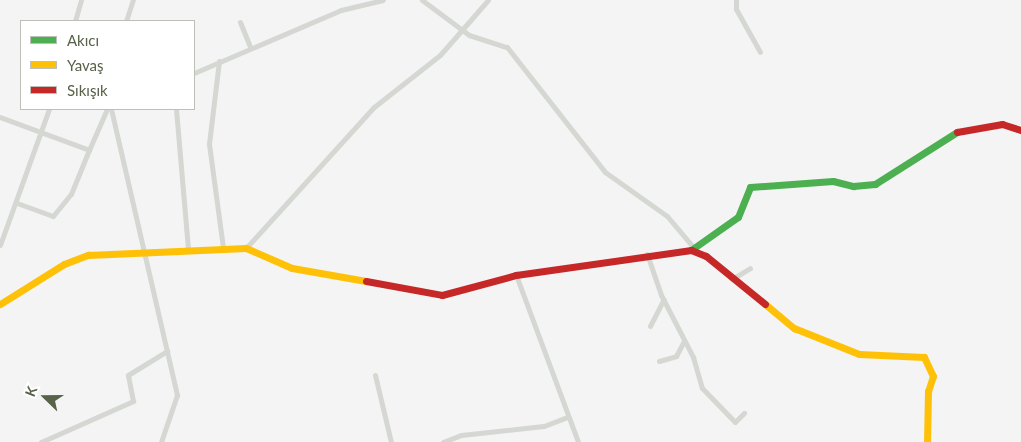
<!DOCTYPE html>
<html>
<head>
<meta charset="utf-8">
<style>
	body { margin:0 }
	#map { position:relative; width:1021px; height:442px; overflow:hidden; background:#f4f4f4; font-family:Lato,sans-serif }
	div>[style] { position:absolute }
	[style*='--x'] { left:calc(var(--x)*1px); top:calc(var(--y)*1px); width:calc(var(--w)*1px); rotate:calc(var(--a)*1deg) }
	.street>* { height:5px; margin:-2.5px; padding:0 2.5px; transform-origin:2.5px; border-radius:2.5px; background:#d5d7d2 }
	.fast>* { height:7px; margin:-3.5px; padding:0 3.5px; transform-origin:3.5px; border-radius:3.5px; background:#4caf50 }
	.slow>* { height:7px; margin:-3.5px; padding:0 3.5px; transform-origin:3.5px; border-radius:3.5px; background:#ffc107 }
	.jam>* { height:7px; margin:-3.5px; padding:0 3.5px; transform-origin:3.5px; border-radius:3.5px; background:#c62828 }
	span { translate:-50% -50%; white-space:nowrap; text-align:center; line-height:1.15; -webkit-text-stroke:4px #fff; paint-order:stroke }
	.legend { position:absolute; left:20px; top:20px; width:175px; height:90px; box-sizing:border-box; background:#fff; border:1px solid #bcc0b6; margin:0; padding:6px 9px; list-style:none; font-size:15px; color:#576249 }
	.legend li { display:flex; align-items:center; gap:10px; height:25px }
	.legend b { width:25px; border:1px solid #bcc0b6 }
	.north { position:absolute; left:20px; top:372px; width:50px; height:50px; -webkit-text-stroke:4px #fff; paint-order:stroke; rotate:292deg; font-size:14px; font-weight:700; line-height:20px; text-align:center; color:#576249 }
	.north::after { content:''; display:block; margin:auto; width:18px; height:22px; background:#576249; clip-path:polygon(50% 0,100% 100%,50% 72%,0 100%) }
</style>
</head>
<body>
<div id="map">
	<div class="street">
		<i style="--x:422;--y:0;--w:59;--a:36.7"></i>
		<i style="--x:469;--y:35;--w:40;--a:18"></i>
		<i style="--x:507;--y:47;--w:159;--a:51.9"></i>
		<i style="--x:605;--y:172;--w:76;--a:35.4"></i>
		<i style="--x:667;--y:216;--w:42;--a:49.8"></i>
		<i style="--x:736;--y:0;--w:9;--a:90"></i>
		<i style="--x:736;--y:9;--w:49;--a:60.8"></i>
		<i style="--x:75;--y:21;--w:22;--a:-74"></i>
		<i style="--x:126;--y:21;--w:22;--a:-72"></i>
		<i style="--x:240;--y:22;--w:27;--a:68"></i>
		<i style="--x:219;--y:61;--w:84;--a:96.9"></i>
		<i style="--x:209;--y:144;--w:104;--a:82.3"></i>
		<i style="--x:194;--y:73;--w:160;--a:-23.2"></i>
		<i style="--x:341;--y:10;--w:43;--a:-13.4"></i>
		<i style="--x:111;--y:109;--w:294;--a:77"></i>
		<i style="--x:177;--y:395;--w:50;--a:108.8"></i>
		<i style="--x:176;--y:109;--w:142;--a:85.1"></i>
		<i style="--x:0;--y:117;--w:95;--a:20.3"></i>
		<i style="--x:89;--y:150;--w:45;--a:-66.3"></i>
		<i style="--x:17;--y:203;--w:38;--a:20"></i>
		<i style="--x:53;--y:216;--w:28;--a:-51"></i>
		<i style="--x:71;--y:194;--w:48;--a:-67.8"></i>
		<i style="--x:0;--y:245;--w:145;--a:-70.2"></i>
		<i style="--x:246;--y:248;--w:190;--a:-47.8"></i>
		<i style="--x:374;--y:107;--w:84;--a:-38.2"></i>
		<i style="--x:440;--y:55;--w:73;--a:-48.9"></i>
		<i style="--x:647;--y:254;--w:43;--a:71.1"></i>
		<i style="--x:661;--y:295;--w:70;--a:62.7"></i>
		<i style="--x:693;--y:357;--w:32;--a:74"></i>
		<i style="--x:702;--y:388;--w:47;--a:45.9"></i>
		<i style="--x:735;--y:422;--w:13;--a:-45"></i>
		<i style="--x:516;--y:275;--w:178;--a:69.6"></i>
		<i style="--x:732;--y:279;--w:21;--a:-31"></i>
		<i style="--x:650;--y:326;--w:30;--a:-63"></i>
		<i style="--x:659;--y:361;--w:18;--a:-16"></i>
		<i style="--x:676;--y:356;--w:17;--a:-62"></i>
		<i style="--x:375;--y:375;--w:69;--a:76.6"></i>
		<i style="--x:41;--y:442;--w:101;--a:-24"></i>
		<i style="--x:133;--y:401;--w:26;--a:-101"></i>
		<i style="--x:128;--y:375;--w:46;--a:-31.6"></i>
		<i style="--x:443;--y:442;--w:19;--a:-21"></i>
		<i style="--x:461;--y:435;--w:83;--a:-6.2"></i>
		<i style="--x:544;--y:426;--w:26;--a:-21"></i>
	</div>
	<div class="fast">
		<i style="--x:691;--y:250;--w:57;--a:-35.1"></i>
		<i style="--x:738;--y:217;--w:32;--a:-68"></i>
		<i style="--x:750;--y:187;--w:83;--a:-4.1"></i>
		<i style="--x:833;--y:181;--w:21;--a:14"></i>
		<i style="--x:853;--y:186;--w:22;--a:-5"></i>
		<i style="--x:875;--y:184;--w:97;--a:-32.4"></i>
	</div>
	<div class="slow">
		<i style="--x:0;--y:304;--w:75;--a:-32"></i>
		<i style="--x:64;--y:264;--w:26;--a:-21"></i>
		<i style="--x:88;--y:255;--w:158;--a:-2.5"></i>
		<i style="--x:246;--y:248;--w:50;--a:23.5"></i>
		<i style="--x:292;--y:268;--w:75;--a:10"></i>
		<i style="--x:765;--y:304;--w:38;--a:40"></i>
		<i style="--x:794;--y:328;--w:70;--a:21.8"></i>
		<i style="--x:859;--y:354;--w:65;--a:2.6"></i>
		<i style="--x:924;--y:357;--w:21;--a:65"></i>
		<i style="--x:933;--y:376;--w:16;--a:108"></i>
		<i style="--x:928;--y:391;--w:51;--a:91.1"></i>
	</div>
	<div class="jam">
		<i style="--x:957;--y:132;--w:46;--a:-10.1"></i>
		<i style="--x:1002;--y:124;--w:20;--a:18"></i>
		<i style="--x:366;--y:281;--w:77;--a:10.4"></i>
		<i style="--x:442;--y:295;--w:77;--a:-15.1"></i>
		<i style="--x:516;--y:275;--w:177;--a:-8.1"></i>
		<i style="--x:691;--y:250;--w:16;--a:22"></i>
		<i style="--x:706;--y:256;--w:76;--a:39.1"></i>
	</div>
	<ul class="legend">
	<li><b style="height:6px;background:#4caf50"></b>Akıcı</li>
	<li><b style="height:6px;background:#ffc107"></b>Yavaş</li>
	<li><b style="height:6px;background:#c62828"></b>Sıkışık</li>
	</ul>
	<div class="north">K</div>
</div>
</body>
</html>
